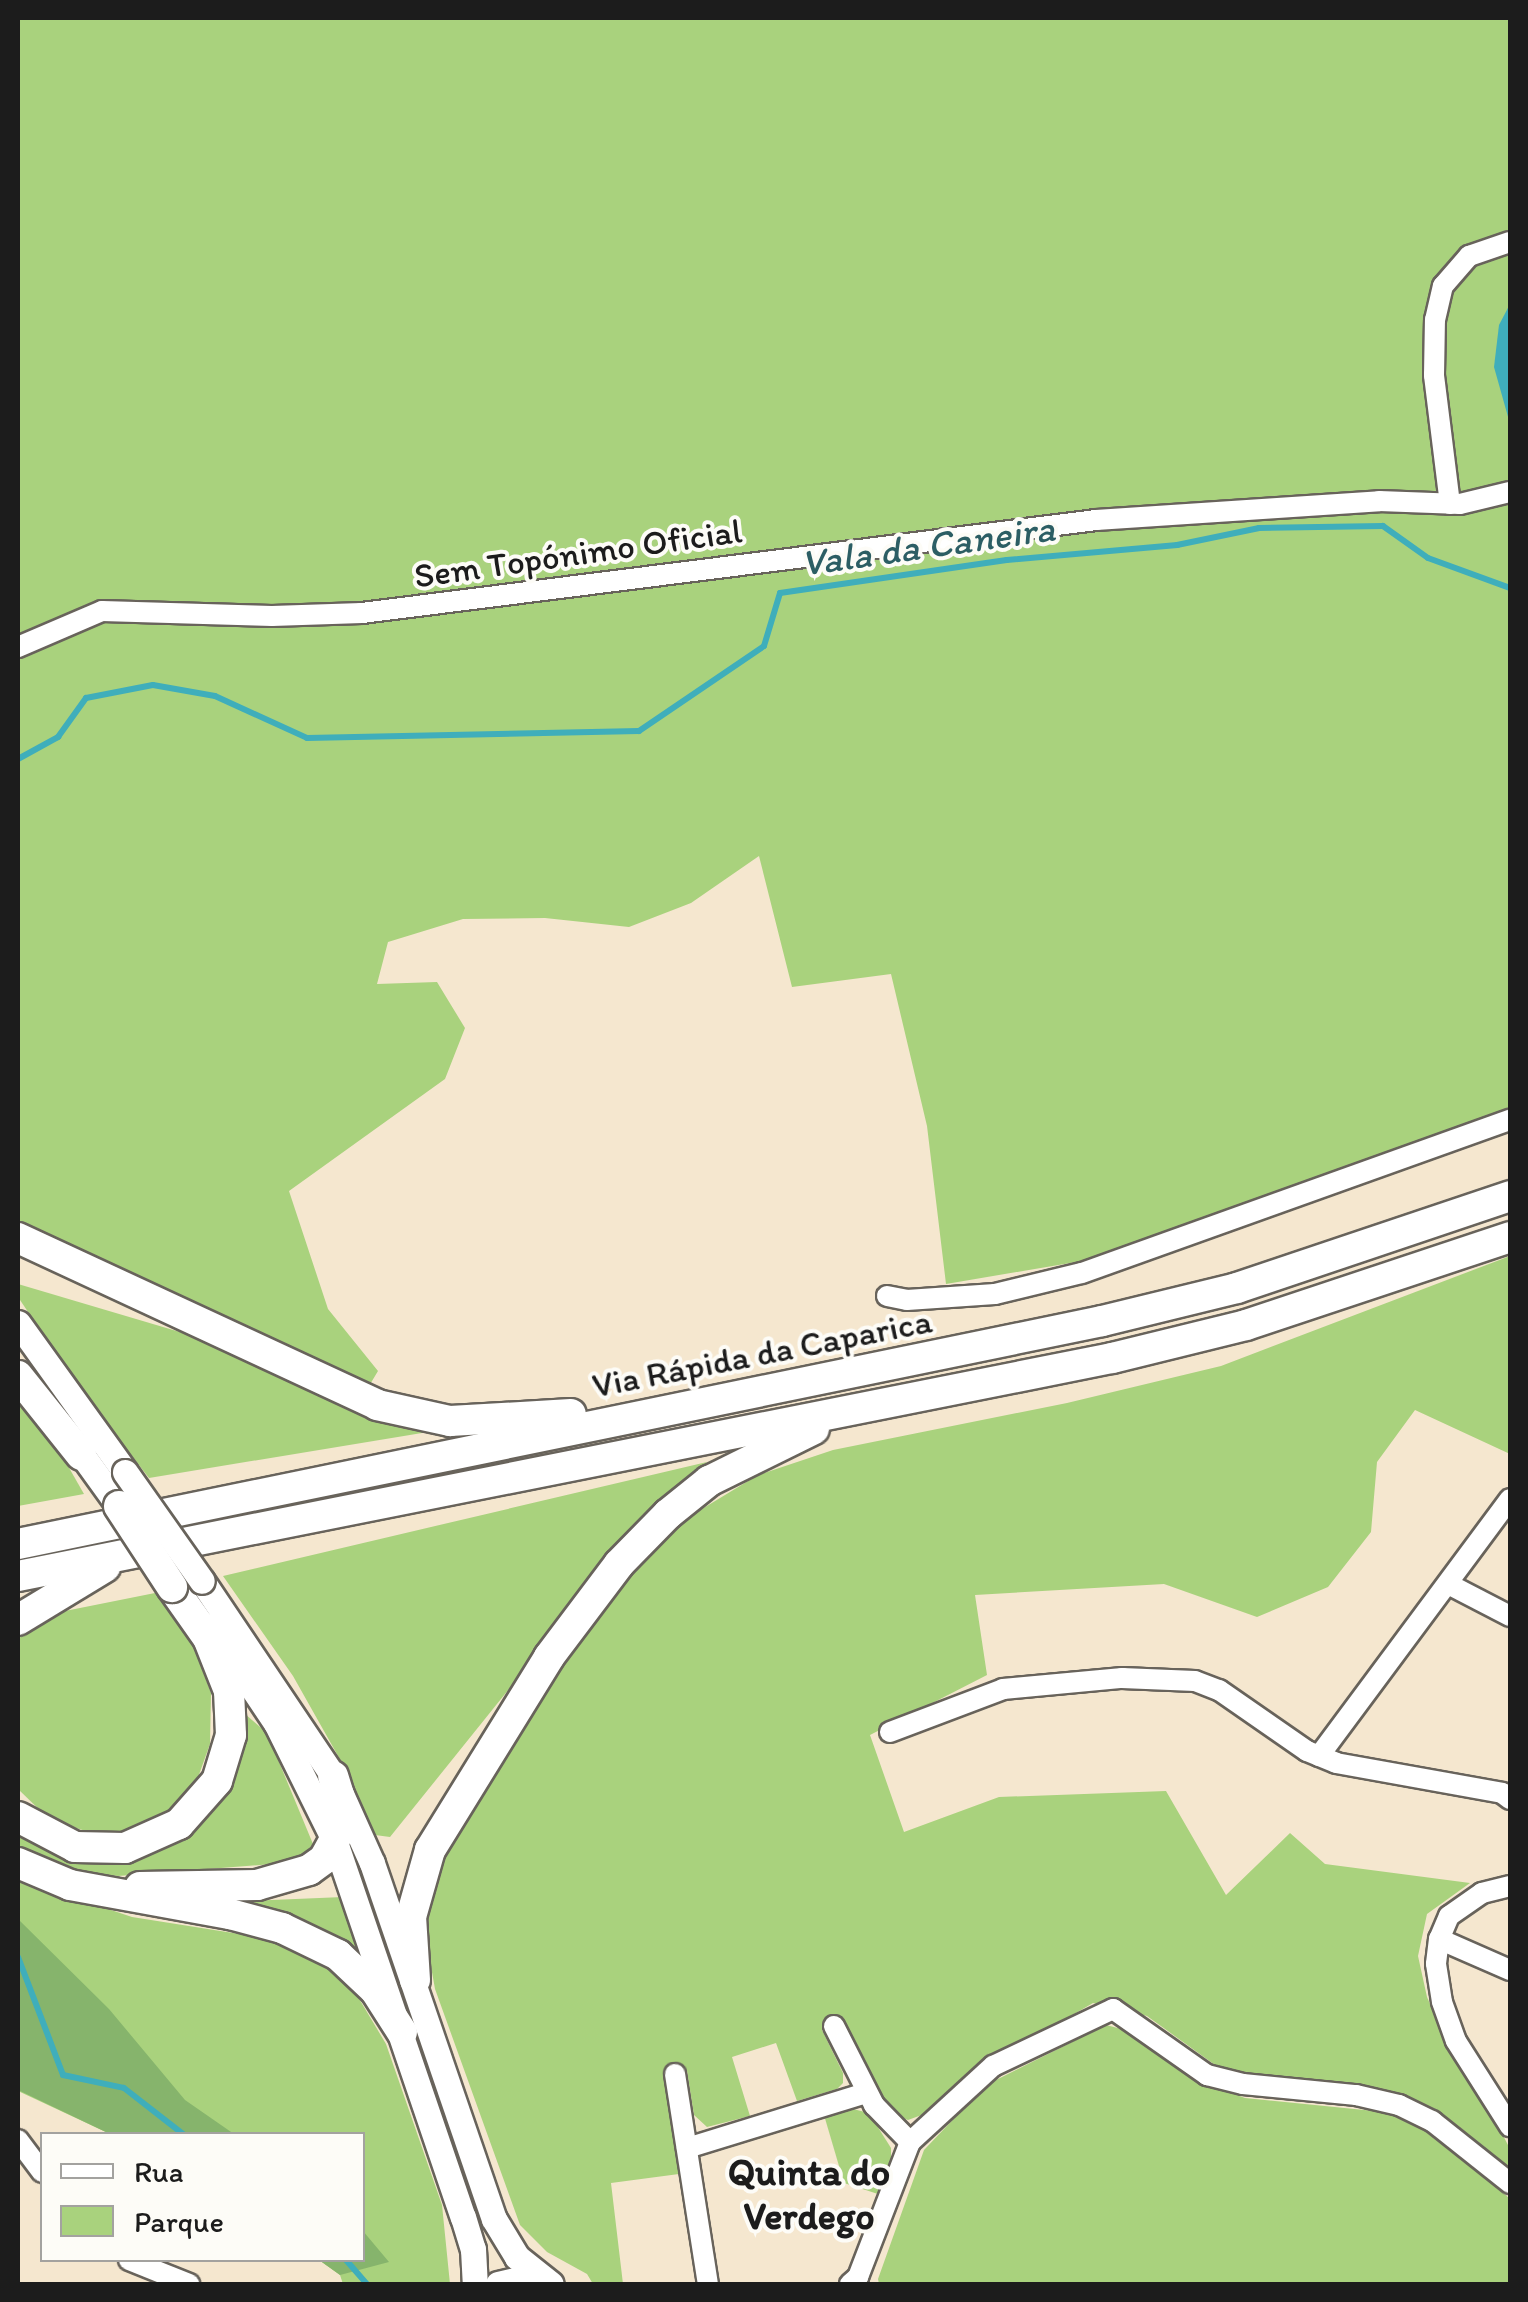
<!DOCTYPE html>
<html>
<head>
<meta charset="utf-8">
<style>
	body { margin:0 }
	#map { position:relative; width:1528px; height:2302px; overflow:hidden; background:#f5e7cf; font-family:Itim,sans-serif }
	div>[style] { position:absolute }
	[style*='--x'] { left:calc(var(--x)*1px); top:calc(var(--y)*1px); width:calc(var(--w)*1px); rotate:calc(var(--a)*1deg) }
	.green>* { inset:0; background:#a9d27d }
	.forest>* { inset:0; background:#86b46c }
	.water>* { inset:0; background:#3faebb }
	.stream>* { height:6px; margin:-3px; padding:0 3px; transform-origin:3px; border-radius:3px; background:#3faebb }
	.roads { filter:drop-shadow(2px 0 #68635b) drop-shadow(-2px 0 #68635b) drop-shadow(0 2px #68635b) drop-shadow(0 -2px #68635b) }
	.minor>* { height:20px; margin:-10px; padding:0 10px; transform-origin:10px; border-radius:10px; background:#fff }
	.major>* { height:25px; margin:-12.5px; padding:0 12.5px; transform-origin:12.5px; border-radius:12.5px; background:#fff }
	.highway>* { height:30px; margin:-15px; padding:0 15px; transform-origin:15px; border-radius:15px; background:#fff }
	.bridges { filter:drop-shadow(2px 0 #68635b) drop-shadow(-2px 0 #68635b) drop-shadow(0 2px #68635b) drop-shadow(0 -2px #68635b) }
	.major-bridge>* { height:25px; margin:-12.5px; padding:0 12.5px; transform-origin:12.5px; border-radius:12.5px; background:#fff }
	.highway-bridge>* { height:30px; margin:-15px; padding:0 15px; transform-origin:15px; border-radius:15px; background:#fff }
	span { translate:-50% -50%; white-space:nowrap; text-align:center; line-height:1.15; -webkit-text-stroke:8px #fdfcf7; paint-order:stroke }
	.street-label { font-size:35px; color:#1c1c1c }
	.water-label { font-size:38px; color:#2c5e64; font-style:italic }
	.neighbourhood-label { font-size:38px; color:#1c1c1c; font-weight:700 }
	.frame { position:absolute; inset:0; border:20px solid #1c1c1c; pointer-events:none }
	.legend { position:absolute; left:40px; top:2132px; width:325px; height:130px; box-sizing:border-box; background:#fdfcf7; border:2px solid #a3a29f; margin:0; padding:12px 18px; list-style:none; font-size:30px; color:#1c1c1c }
	.legend li { display:flex; align-items:center; gap:20px; height:50px }
	.legend b { width:50px; border:2px solid #a3a29f }
</style>
</head>
<body>
<div id="map">
	<div class="green">
		<i style="clip-path:polygon(18px 18px,1510px 18px,1510px 1109px,1094px 1259px,946px 1284px,927px 1126px,891px 974px,792px 987px,759px 856px,691px 903px,629px 927px,545px 918px,463px 919px,388px 942px,377px 984px,437px 982px,465px 1028px,445px 1079px,289px 1191px,328px 1309px,378px 1371px,366px 1391px,18px 1221px)"></i>
		<i style="clip-path:polygon(1510px 1256px,1510px 1454px,1415px 1410px,1377px 1462px,1371px 1532px,1328px 1587px,1257px 1617px,1164px 1584px,975px 1595px,987px 1675px,870px 1735px,904px 1832px,999px 1797px,1166px 1791px,1226px 1895px,1290px 1833px,1325px 1864px,1470px 1883px,1427px 1914px,1418px 1956px,1427px 1997px,1455px 2061px,1490px 2110px,1510px 2149px,1510px 2166px,1505px 2169px,1462px 2129px,1405px 2096px,1222px 2070px,1147px 2016px,1093px 2003px,968px 2076px,927px 2113px,908px 2120px,896px 2115px,882px 2100px,842px 2023px,822px 2030px,843px 2073px,843px 2083px,837px 2089px,797px 2101px,776px 2043px,732px 2057px,750px 2116px,707px 2127px,694px 2115px,687px 2071px,664px 2078px,679px 2174px,611px 2183px,623px 2284px,593px 2284px,587px 2274px,547px 2252px,520px 2225px,435px 1989px,425px 1933px,429px 1896px,455px 1829px,528px 1712px,627px 1578px,692px 1515px,758px 1475px,833px 1450px,1067px 1403px,1221px 1366px)"></i>
		<i style="clip-path:polygon(18px 1284px,190px 1335px,428px 1432px,149px 1478px,79px 1388px,18px 1297px)"></i>
		<i style="clip-path:polygon(18px 1401px,60px 1452px,84px 1494px,18px 1506px)"></i>
		<i style="clip-path:polygon(707px 1462px,677px 1488px,530px 1663px,390px 1837px,375px 1835px,342px 1763px,293px 1676px,223px 1576px)"></i>
		<i style="clip-path:polygon(160px 1592px,193px 1644px,211px 1693px,210px 1744px,196px 1783px,160px 1818px,132px 1831px,89px 1832px,50px 1820px,18px 1789px,18px 1639px,27px 1627px,60px 1612px)"></i>
		<i style="clip-path:polygon(244px 1713px,267px 1733px,313px 1844px,298px 1862px,118px 1876px,73px 1872px,18px 1849px,18px 1832px,70px 1864px,122px 1864px,178px 1842px,215px 1802px,240px 1759px)"></i>
		<i style="clip-path:polygon(18px 1872px,48px 1889px,132px 1917px,252px 1936px,339px 1965px,386px 2044px,442px 2205px,450px 2284px,343px 2284px,340px 2275px,319px 2260px,362px 2260px,362px 2134px,110px 2134px,18px 2091px)"></i>
		<i style="clip-path:polygon(343px 1897px,364px 1957px,321px 1931px,221px 1902px)"></i>
		<i style="clip-path:polygon(1106px 2025px,1137px 2033px,1196px 2080px,1245px 2098px,1394px 2113px,1439px 2135px,1510px 2199px,1510px 2284px,879px 2284px,878px 2279px,924px 2150px,986px 2085px)"></i>
		<i style="clip-path:polygon(849px 2108px,869px 2113px,891px 2148px,891px 2165px,878px 2194px,844px 2183px,824px 2115px)"></i>
	</div>
	<div class="forest">
		<i style="clip-path:polygon(18px 1919px,109px 2009px,185px 2100px,234px 2134px,110px 2134px,18px 2090px)"></i>
		<i style="clip-path:polygon(363px 2231px,389px 2262px,340px 2275px,319px 2260px,362px 2260px)"></i>
	</div>
	<div class="water">
		<i style="clip-path:polygon(1510px 304px,1510px 424px,1494px 367px,1499px 325px)"></i>
	</div>
	<div class="stream">
		<i style="--x:18;--y:759;--w:46;--a:-28.8"></i>
		<i style="--x:58;--y:737;--w:48;--a:-54.3"></i>
		<i style="--x:86;--y:698;--w:68;--a:-11"></i>
		<i style="--x:153;--y:685;--w:63;--a:10.1"></i>
		<i style="--x:215;--y:696;--w:101;--a:24.5"></i>
		<i style="--x:307;--y:738;--w:332;--a:-1.2"></i>
		<i style="--x:639;--y:731;--w:151;--a:-34.2"></i>
		<i style="--x:764;--y:646;--w:55;--a:-73.2"></i>
		<i style="--x:780;--y:593;--w:229;--a:-8.3"></i>
		<i style="--x:1007;--y:560;--w:171;--a:-5"></i>
		<i style="--x:1177;--y:545;--w:84;--a:-11.7"></i>
		<i style="--x:1259;--y:528;--w:124;--a:-0.9"></i>
		<i style="--x:1383;--y:526;--w:55;--a:35.4"></i>
		<i style="--x:1428;--y:558;--w:87;--a:20.1"></i>
		<i style="--x:18;--y:1957;--w:126;--a:69.1"></i>
		<i style="--x:63;--y:2075;--w:62;--a:12"></i>
		<i style="--x:124;--y:2088;--w:75;--a:37.9"></i>
		<i style="--x:346;--y:2260;--w:32;--a:49"></i>
	</div>
	<div class="roads">
		<div class="minor">
			<i style="--x:1450;--y:504;--w:130;--a:-97.1"></i>
			<i style="--x:1434;--y:375;--w:55;--a:-89"></i>
			<i style="--x:1435;--y:320;--w:35;--a:-77"></i>
			<i style="--x:1443;--y:286;--w:40;--a:-49"></i>
			<i style="--x:1469;--y:256;--w:43;--a:-18.9"></i>
			<i style="--x:18;--y:647;--w:91;--a:-23.2"></i>
			<i style="--x:102;--y:611;--w:170;--a:1.7"></i>
			<i style="--x:272;--y:616;--w:90;--a:-1.9"></i>
			<i style="--x:362;--y:613;--w:740;--a:-7.22"></i>
			<i style="--x:1096;--y:520;--w:284;--a:-3.8"></i>
			<i style="--x:1379;--y:501;--w:81;--a:2.1"></i>
			<i style="--x:1460;--y:504;--w:51;--a:-13.5"></i>
			<i style="--x:887;--y:1296;--w:20;--a:11"></i>
			<i style="--x:907;--y:1300;--w:88;--a:-3.9"></i>
			<i style="--x:995;--y:1294;--w:89;--a:-13.6"></i>
			<i style="--x:1082;--y:1273;--w:455;--a:-19.7"></i>
			<i style="--x:1450;--y:1585;--w:68;--a:27.3"></i>
			<i style="--x:890;--y:1732;--w:121;--a:-20.8"></i>
			<i style="--x:1003;--y:1689;--w:120;--a:-5.3"></i>
			<i style="--x:1122;--y:1678;--w:73;--a:2.4"></i>
			<i style="--x:1195;--y:1681;--w:26;--a:21"></i>
			<i style="--x:1219;--y:1690;--w:107;--a:34.7"></i>
			<i style="--x:1307;--y:1751;--w:31;--a:22"></i>
			<i style="--x:1336;--y:1763;--w:169;--a:10.2"></i>
			<i style="--x:1502;--y:1793;--w:10;--a:37"></i>
			<i style="--x:1319;--y:1756;--w:320;--a:-53.4"></i>
			<i style="--x:1510;--y:1886;--w:29;--a:166"></i>
			<i style="--x:1482;--y:1893;--w:40;--a:145.1"></i>
			<i style="--x:1449;--y:1916;--w:25;--a:113"></i>
			<i style="--x:1439;--y:1939;--w:25;--a:97"></i>
			<i style="--x:1436;--y:1964;--w:38;--a:81"></i>
			<i style="--x:1442;--y:2002;--w:41;--a:70.3"></i>
			<i style="--x:1456;--y:2041;--w:101;--a:57.6"></i>
			<i style="--x:1439;--y:1939;--w:77;--a:23.6"></i>
			<i style="--x:834;--y:2026;--w:89;--a:63.1"></i>
			<i style="--x:874;--y:2105;--w:52;--a:45.8"></i>
			<i style="--x:675;--y:2074;--w:213;--a:81.1"></i>
			<i style="--x:18;--y:2140;--w:40;--a:53"></i>
			<i style="--x:687;--y:2148;--w:187;--a:-17.1"></i>
			<i style="--x:129;--y:2260;--w:65;--a:21.8"></i>
			<i style="--x:850;--y:2284;--w:11;--a:-41"></i>
			<i style="--x:858;--y:2277;--w:145;--a:-68.9"></i>
			<i style="--x:910;--y:2142;--w:113;--a:-42.5"></i>
			<i style="--x:993;--y:2066;--w:133;--a:-25.4"></i>
			<i style="--x:1113;--y:2009;--w:115;--a:35.1"></i>
			<i style="--x:1207;--y:2075;--w:37;--a:14"></i>
			<i style="--x:1243;--y:2084;--w:114;--a:5.6"></i>
			<i style="--x:1356;--y:2095;--w:44;--a:13.1"></i>
			<i style="--x:1399;--y:2105;--w:37;--a:26"></i>
			<i style="--x:1432;--y:2121;--w:100;--a:38.5"></i>
		</div>
		<div class="major">
			<i style="--x:18;--y:1323;--w:183;--a:54.3"></i>
			<i style="--x:72;--y:1441;--w:80;--a:54.1"></i>
			<i style="--x:202;--y:1581;--w:235;--a:56.1"></i>
			<i style="--x:333;--y:1776;--w:95;--a:65.9"></i>
			<i style="--x:372;--y:1863;--w:376;--a:71.1"></i>
			<i style="--x:494;--y:2219;--w:44;--a:58.8"></i>
			<i style="--x:517;--y:2257;--w:43;--a:38.5"></i>
			<i style="--x:211;--y:1626;--w:117;--a:56.2"></i>
			<i style="--x:276;--y:1723;--w:133;--a:63.6"></i>
			<i style="--x:335;--y:1842;--w:396;--a:71.2"></i>
			<i style="--x:463;--y:2217;--w:34;--a:73"></i>
			<i style="--x:473;--y:2249;--w:35;--a:87"></i>
			<i style="--x:498;--y:2284;--w:22;--a:-13"></i>
			<i style="--x:519;--y:2279;--w:27;--a:8"></i>
		</div>
		<div class="highway">
			<i style="--x:18;--y:1238;--w:396;--a:24.9"></i>
			<i style="--x:377;--y:1405;--w:75;--a:12.4"></i>
			<i style="--x:450;--y:1421;--w:121;--a:-3.3"></i>
			<i style="--x:18;--y:1376;--w:101;--a:51.4"></i>
			<i style="--x:18;--y:1544;--w:1107;--a:-11.62"></i>
			<i style="--x:1102;--y:1321;--w:139;--a:-13.7"></i>
			<i style="--x:1237;--y:1288;--w:288;--a:-18.6"></i>
			<i style="--x:18;--y:1576;--w:1116;--a:-11.27"></i>
			<i style="--x:1112;--y:1358;--w:138;--a:-13.8"></i>
			<i style="--x:1246;--y:1325;--w:278;--a:-18.4"></i>
			<i style="--x:18;--y:1620;--w:102;--a:-31.3"></i>
			<i style="--x:18;--y:1817;--w:64;--a:27.8"></i>
			<i style="--x:75;--y:1847;--w:50;--a:1.1"></i>
			<i style="--x:125;--y:1848;--w:59;--a:-24"></i>
			<i style="--x:179;--y:1824;--w:57;--a:-48.5"></i>
			<i style="--x:217;--y:1781;--w:48;--a:-73.1"></i>
			<i style="--x:231;--y:1735;--w:44;--a:-92.6"></i>
			<i style="--x:229;--y:1691;--w:57;--a:-111.6"></i>
			<i style="--x:208;--y:1638;--w:62;--a:-125.2"></i>
			<i style="--x:18;--y:1863;--w:56;--a:22.9"></i>
			<i style="--x:70;--y:1885;--w:163;--a:10.3"></i>
			<i style="--x:230;--y:1914;--w:54;--a:15.1"></i>
			<i style="--x:282;--y:1928;--w:62;--a:25.7"></i>
			<i style="--x:338;--y:1955;--w:51;--a:43.4"></i>
			<i style="--x:375;--y:1990;--w:50;--a:57.3"></i>
			<i style="--x:140;--y:1887;--w:117;--a:-1"></i>
			<i style="--x:257;--y:1885;--w:54;--a:-16.1"></i>
			<i style="--x:309;--y:1870;--w:19;--a:-36"></i>
			<i style="--x:324;--y:1859;--w:33;--a:-61"></i>
			<i style="--x:340;--y:1830;--w:25;--a:-85"></i>
			<i style="--x:342;--y:1805;--w:30;--a:-107"></i>
			<i style="--x:415;--y:1980;--w:63;--a:-93.6"></i>
			<i style="--x:411;--y:1917;--w:70;--a:-74.2"></i>
			<i style="--x:430;--y:1850;--w:227;--a:-58.3"></i>
			<i style="--x:549;--y:1657;--w:116;--a:-53"></i>
			<i style="--x:619;--y:1564;--w:70;--a:-45.6"></i>
			<i style="--x:668;--y:1514;--w:53;--a:-38.8"></i>
			<i style="--x:709;--y:1481;--w:117;--a:-26.3"></i>
		</div>
	</div>
	<div class="bridges">
		<div class="major-bridge">
			<i style="--x:125;--y:1472;--w:133;--a:54.8"></i>
		</div>
		<div class="highway-bridge">
			<i style="--x:119;--y:1506;--w:97;--a:56.8"></i>
		</div>
	</div>
	<div class="street-label">
		<span style="left:578px;top:553px;rotate:-8deg">Sem Topónimo Oficial</span>
		<span style="left:762px;top:1353px;rotate:-11deg">Via Rápida da Caparica</span>
	</div>
	<div class="water-label">
		<span style="left:928px;top:546px;rotate:-8deg">Vala da Caneira</span>
	</div>
	<div class="neighbourhood-label">
		<span style="left:809px;top:2195px">Quinta do<br>Verdego</span>
	</div>
	<div class="frame"></div>
	<ul class="legend">
	<li><b style="height:12px;background:#fff"></b>Rua</li>
	<li><b style="height:28px;background:#a9d27d"></b>Parque</li>
	</ul>
</div>
</body>
</html>
